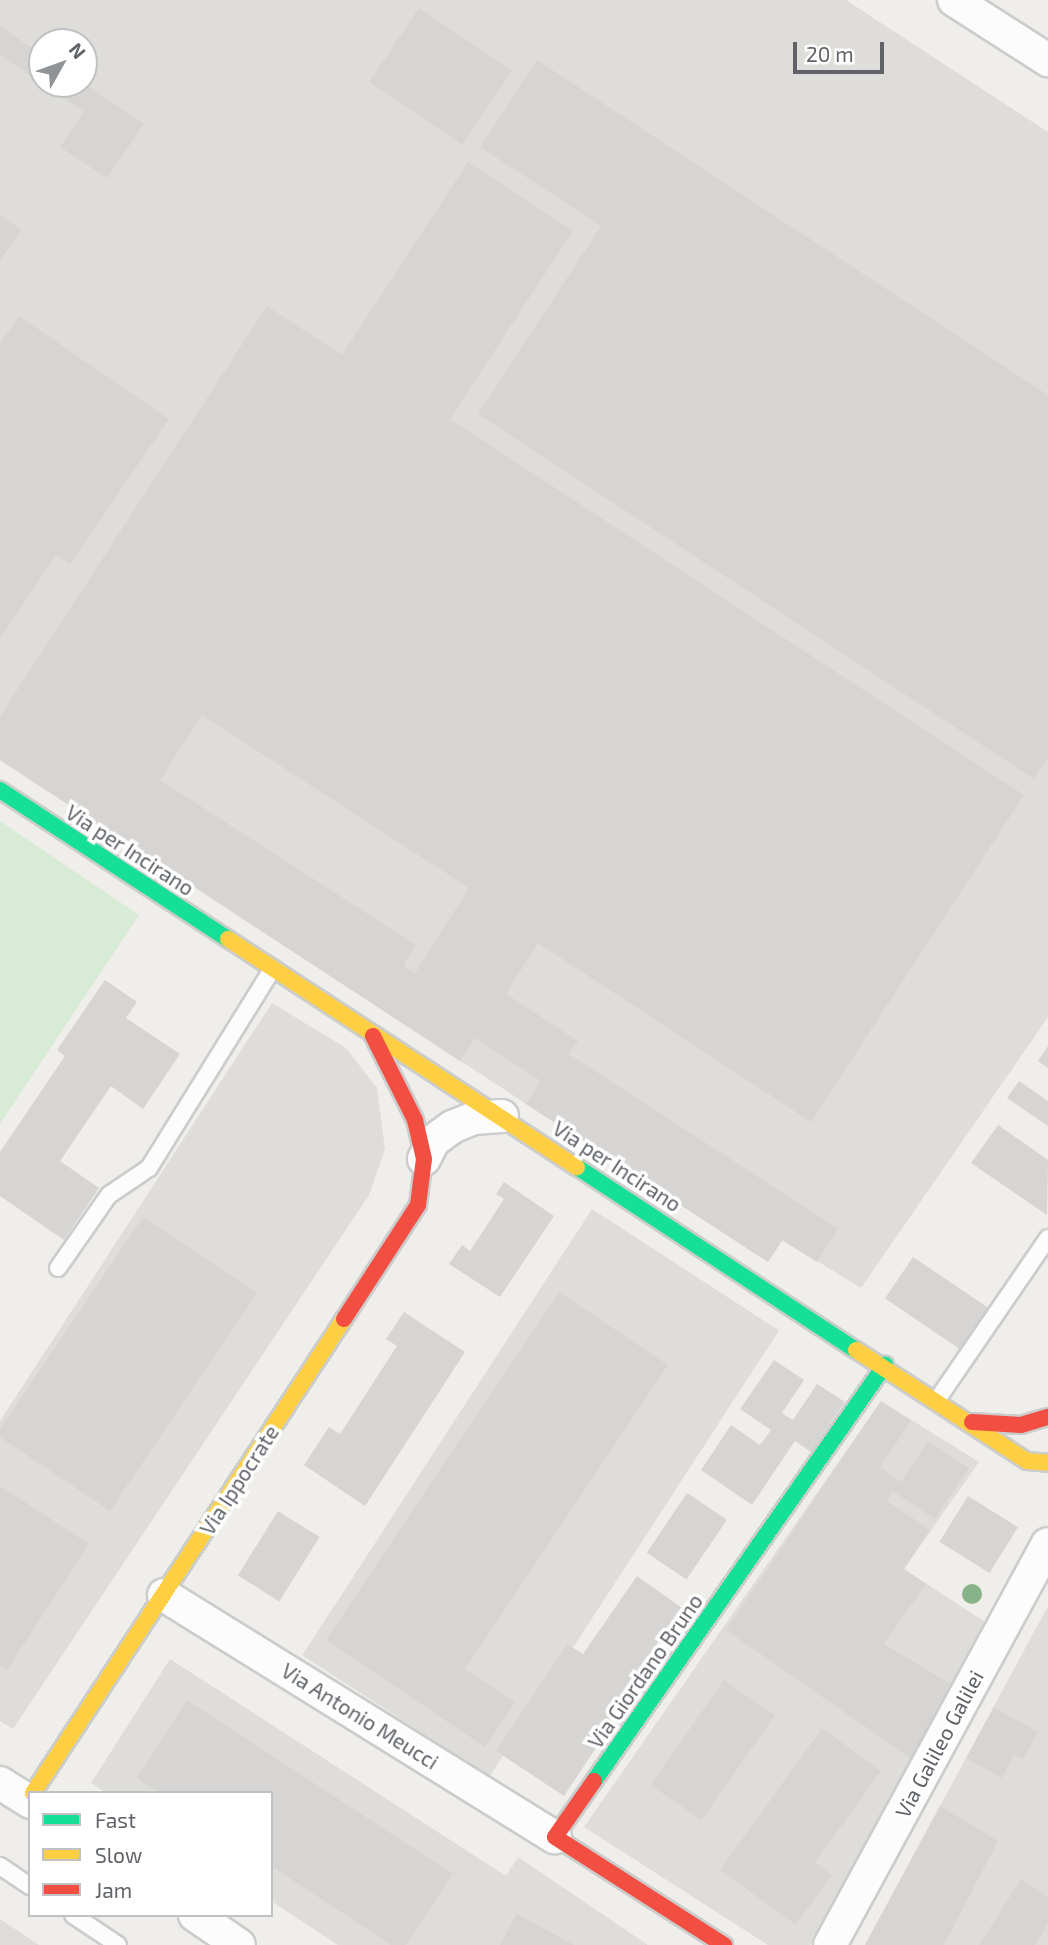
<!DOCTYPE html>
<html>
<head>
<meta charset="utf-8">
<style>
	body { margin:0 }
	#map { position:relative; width:1048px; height:1945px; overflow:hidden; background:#efeeea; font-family:"Exo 2",sans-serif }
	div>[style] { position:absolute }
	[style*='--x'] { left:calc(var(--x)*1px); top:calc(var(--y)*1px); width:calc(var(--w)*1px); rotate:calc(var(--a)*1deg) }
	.industrial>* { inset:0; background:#dfddda; transform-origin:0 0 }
	.green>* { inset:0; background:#d8ebd6 }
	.building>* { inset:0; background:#d6d5d3; transform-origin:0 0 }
	.roads { filter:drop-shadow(2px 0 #cbcccc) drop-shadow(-2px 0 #cbcccc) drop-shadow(0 2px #cbcccc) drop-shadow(0 -2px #cbcccc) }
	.lane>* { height:16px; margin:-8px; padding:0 8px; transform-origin:8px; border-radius:8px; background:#fdfcfc }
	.street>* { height:32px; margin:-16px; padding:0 16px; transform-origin:16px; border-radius:16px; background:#fdfcfc }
	.fast>* { height:16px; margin:-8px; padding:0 8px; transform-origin:8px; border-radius:8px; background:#16e098 }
	.slow>* { height:16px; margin:-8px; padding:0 8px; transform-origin:8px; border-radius:8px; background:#ffcf43 }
	.jam>* { height:16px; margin:-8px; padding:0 8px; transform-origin:8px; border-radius:8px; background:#f24e42 }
	.trees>* { width:20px; height:20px; margin:-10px; border-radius:50%; background:#88b388 }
	span { translate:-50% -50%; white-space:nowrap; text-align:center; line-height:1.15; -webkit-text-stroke:7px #fff; paint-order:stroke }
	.street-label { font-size:21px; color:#5f6368 }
	.legend { position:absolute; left:28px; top:1791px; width:245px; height:126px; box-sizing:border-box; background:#fff; border:2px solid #bfc1c3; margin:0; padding:9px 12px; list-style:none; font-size:21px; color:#5f6368 }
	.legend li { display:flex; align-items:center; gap:14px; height:35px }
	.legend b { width:35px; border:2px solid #bfc1c3 }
	.north { position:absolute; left:28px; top:28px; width:70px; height:70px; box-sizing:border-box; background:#fff; border:2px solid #bfc1c3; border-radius:50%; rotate:50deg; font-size:19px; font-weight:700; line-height:28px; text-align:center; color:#5f6368 }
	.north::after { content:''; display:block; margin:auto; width:24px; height:32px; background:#919496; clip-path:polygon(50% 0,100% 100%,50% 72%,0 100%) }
	.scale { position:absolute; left:793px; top:42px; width:91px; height:32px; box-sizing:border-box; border:4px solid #5f6368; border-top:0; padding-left:9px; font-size:21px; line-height:24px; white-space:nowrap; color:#5f6368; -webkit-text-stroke:5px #fff; paint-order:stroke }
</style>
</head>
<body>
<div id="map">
	<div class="industrial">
		<i style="clip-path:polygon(evenodd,0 0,846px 0,1048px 132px,1048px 1017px,861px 1288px,783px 1240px,768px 1262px,0 760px,0 0,42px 42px,84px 42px,84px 84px,42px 84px,42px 42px)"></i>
		<i style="clip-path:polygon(272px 1003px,346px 1048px,377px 1088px,385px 1149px,369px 1195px,13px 1729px,0 1721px,0 1421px)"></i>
		<i style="left:592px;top:1209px;width:223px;height:532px;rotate:33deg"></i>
		<i style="clip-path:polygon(881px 1401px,979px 1462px,904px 1569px,988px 1624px,810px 1945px,768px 1945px,584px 1827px)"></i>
		<i style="clip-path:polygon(1048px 1606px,1048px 1945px,865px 1945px,966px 1758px)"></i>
		<i style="clip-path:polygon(170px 1659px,506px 1876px,518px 1857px,648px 1945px,338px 1945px,271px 1901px,271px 1793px,106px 1793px,91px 1783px)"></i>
		<i style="clip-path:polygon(0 1919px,39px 1945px,0 1945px)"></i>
	</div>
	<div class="green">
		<i style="clip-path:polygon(0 821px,139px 915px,0 1124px)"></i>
	</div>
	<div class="building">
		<i style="left:419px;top:8px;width:112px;height:89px;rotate:34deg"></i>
		<i style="clip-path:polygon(0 26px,42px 55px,42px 84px,0 55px)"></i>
		<i style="clip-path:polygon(537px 60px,1048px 395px,1048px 757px,1034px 779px,478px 414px,601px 226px,480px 147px)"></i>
		<i style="clip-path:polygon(43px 84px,85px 84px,144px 124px,107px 178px,60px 147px,84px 112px)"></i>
		<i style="clip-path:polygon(evenodd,468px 162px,573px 231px,450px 419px,1024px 795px,811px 1122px,538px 943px,506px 994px,578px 1041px,569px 1054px,838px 1229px,817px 1262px,782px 1240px,768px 1262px,526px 1104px,541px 1081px,475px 1038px,460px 1061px,0 760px,0 716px,267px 306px,342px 355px,468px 162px,202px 715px,469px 888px,415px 973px,403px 966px,416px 945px,160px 780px,202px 715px)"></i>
		<i style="clip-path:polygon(0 215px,22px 230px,0 260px)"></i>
		<i style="clip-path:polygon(19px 316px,169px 419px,70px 564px,56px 555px,0 638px,0 344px)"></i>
		<i style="clip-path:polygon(105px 980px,137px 1002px,126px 1018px,180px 1054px,143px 1109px,111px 1086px,60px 1161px,99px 1188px,64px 1240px,0 1196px,0 1152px,65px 1056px,57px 1050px)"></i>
		<i style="clip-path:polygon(1048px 1046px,1048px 1068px,1038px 1061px)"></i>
		<i style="clip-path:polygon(1019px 1081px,1048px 1101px,1048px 1126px,1007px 1098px)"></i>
		<i style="clip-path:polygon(998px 1125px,1048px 1160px,1047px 1215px,971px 1163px)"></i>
		<i style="clip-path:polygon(504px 1182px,554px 1216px,500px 1297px,449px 1264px,462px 1245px,470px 1251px,504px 1199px,496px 1194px)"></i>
		<i style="clip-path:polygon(143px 1217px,257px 1293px,110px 1511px,0 1437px,0 1429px)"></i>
		<i style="left:913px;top:1257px;width:92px;height:50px;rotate:34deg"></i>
		<i style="clip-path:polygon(559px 1292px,668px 1365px,465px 1669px,515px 1702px,485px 1747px,326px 1640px)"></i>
		<i style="clip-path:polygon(404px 1312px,465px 1352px,365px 1506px,304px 1465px,329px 1427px,340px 1434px,397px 1346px,386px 1339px)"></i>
		<i style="clip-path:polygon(774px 1360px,804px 1380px,782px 1413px,793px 1420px,817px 1384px,845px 1402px,811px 1452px,795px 1441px,752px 1505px,701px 1470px,731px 1425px,760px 1445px,771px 1430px,740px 1409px)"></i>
		<i style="clip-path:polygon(881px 1401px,911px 1421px,880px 1467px,901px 1482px,928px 1441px,969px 1468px,935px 1519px,893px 1491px,887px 1501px,930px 1530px,904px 1569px,926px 1584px,884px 1644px,954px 1686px,913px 1760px,726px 1630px)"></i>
		<i style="clip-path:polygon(0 1486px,89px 1544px,7px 1670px,0 1665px)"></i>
		<i style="left:687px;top:1493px;width:48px;height:72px;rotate:34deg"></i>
		<i style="left:968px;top:1496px;width:59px;height:54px;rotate:32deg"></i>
		<i style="left:278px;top:1511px;width:49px;height:76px;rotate:32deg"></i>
		<i style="clip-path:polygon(637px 1576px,682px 1608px,628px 1685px,635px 1689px,564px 1796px,496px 1751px,567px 1644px,583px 1654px)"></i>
		<i style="left:724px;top:1680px;width:62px;height:128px;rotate:35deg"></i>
		<i style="clip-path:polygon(187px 1700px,453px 1874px,406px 1945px,391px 1945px,271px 1866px,271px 1793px,160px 1793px,137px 1778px)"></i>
		<i style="clip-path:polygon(994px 1707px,1038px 1732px,1023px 1759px,1014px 1755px,1002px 1778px,966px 1758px)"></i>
		<i style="clip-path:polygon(822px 1728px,881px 1771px,815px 1862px,832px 1875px,796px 1925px,720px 1870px)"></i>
		<i style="clip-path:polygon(940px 1806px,998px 1841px,944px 1945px,865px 1945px)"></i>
		<i style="clip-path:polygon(1021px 1879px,1048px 1897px,1048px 1924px,1035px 1945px,979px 1945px)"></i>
		<i style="clip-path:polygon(517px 1914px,574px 1945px,500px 1945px)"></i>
	</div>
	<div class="roads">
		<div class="lane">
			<i style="--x:58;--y:1268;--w:89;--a:-55.1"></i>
			<i style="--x:109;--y:1195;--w:48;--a:-34"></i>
			<i style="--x:149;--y:1168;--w:235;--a:-58.2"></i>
			<i style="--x:937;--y:1400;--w:196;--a:-55.6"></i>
			<i style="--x:0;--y:1866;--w:36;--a:34"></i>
			<i style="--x:73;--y:1915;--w:54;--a:33.7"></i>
		</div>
		<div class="street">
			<i style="--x:954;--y:0;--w:112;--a:32.6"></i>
			<i style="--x:424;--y:1159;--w:20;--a:-63"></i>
			<i style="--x:433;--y:1141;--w:24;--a:-36"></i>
			<i style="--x:452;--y:1127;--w:24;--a:-22"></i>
			<i style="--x:474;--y:1118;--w:28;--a:-4"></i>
			<i style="--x:164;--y:1595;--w:460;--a:31.8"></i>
			<i style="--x:0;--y:1783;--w:36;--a:32"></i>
			<i style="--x:195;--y:1915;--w:53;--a:34.3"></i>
			<i style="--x:830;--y:1945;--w:456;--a:-61.5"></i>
		</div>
		<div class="fast">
			<i style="--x:0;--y:790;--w:272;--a:33.2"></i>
			<i style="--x:577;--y:1167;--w:334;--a:33.3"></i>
			<i style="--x:594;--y:1781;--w:508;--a:-55.03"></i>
		</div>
		<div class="slow">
			<i style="--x:228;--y:939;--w:417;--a:33.2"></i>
			<i style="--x:856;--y:1350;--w:204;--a:33"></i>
			<i style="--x:1027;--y:1461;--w:21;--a:5"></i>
			<i style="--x:33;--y:1793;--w:567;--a:-56.73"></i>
		</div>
		<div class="jam">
			<i style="--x:344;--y:1319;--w:136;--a:-57"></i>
			<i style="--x:418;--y:1205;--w:46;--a:-82.6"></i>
			<i style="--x:424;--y:1159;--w:40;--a:-103"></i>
			<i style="--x:415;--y:1120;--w:94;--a:-116.6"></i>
			<i style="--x:972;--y:1422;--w:49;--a:3.5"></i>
			<i style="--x:1021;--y:1425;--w:28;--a:-17"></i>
			<i style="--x:594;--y:1781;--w:68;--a:124.9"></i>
			<i style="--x:555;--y:1837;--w:201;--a:32.6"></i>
		</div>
	</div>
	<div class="trees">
		<i style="left:972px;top:1594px"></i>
	</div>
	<div class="street-label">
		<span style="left:130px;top:850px;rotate:33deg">Via per Incirano</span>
		<span style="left:617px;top:1166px;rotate:33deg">Via per Incirano</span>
		<span style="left:239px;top:1480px;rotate:-57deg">Via Ippocrate</span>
		<span style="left:645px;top:1671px;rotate:-55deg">Via Giordano Bruno</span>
		<span style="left:360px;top:1716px;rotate:32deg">Via Antonio Meucci</span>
		<span style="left:939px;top:1744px;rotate:-62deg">Via Galileo Galilei</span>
	</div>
	<ul class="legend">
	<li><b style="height:9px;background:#16e098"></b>Fast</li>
	<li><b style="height:9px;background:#ffcf43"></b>Slow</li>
	<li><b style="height:9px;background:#f24e42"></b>Jam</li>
	</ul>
	<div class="north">N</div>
	<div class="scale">20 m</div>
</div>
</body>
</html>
